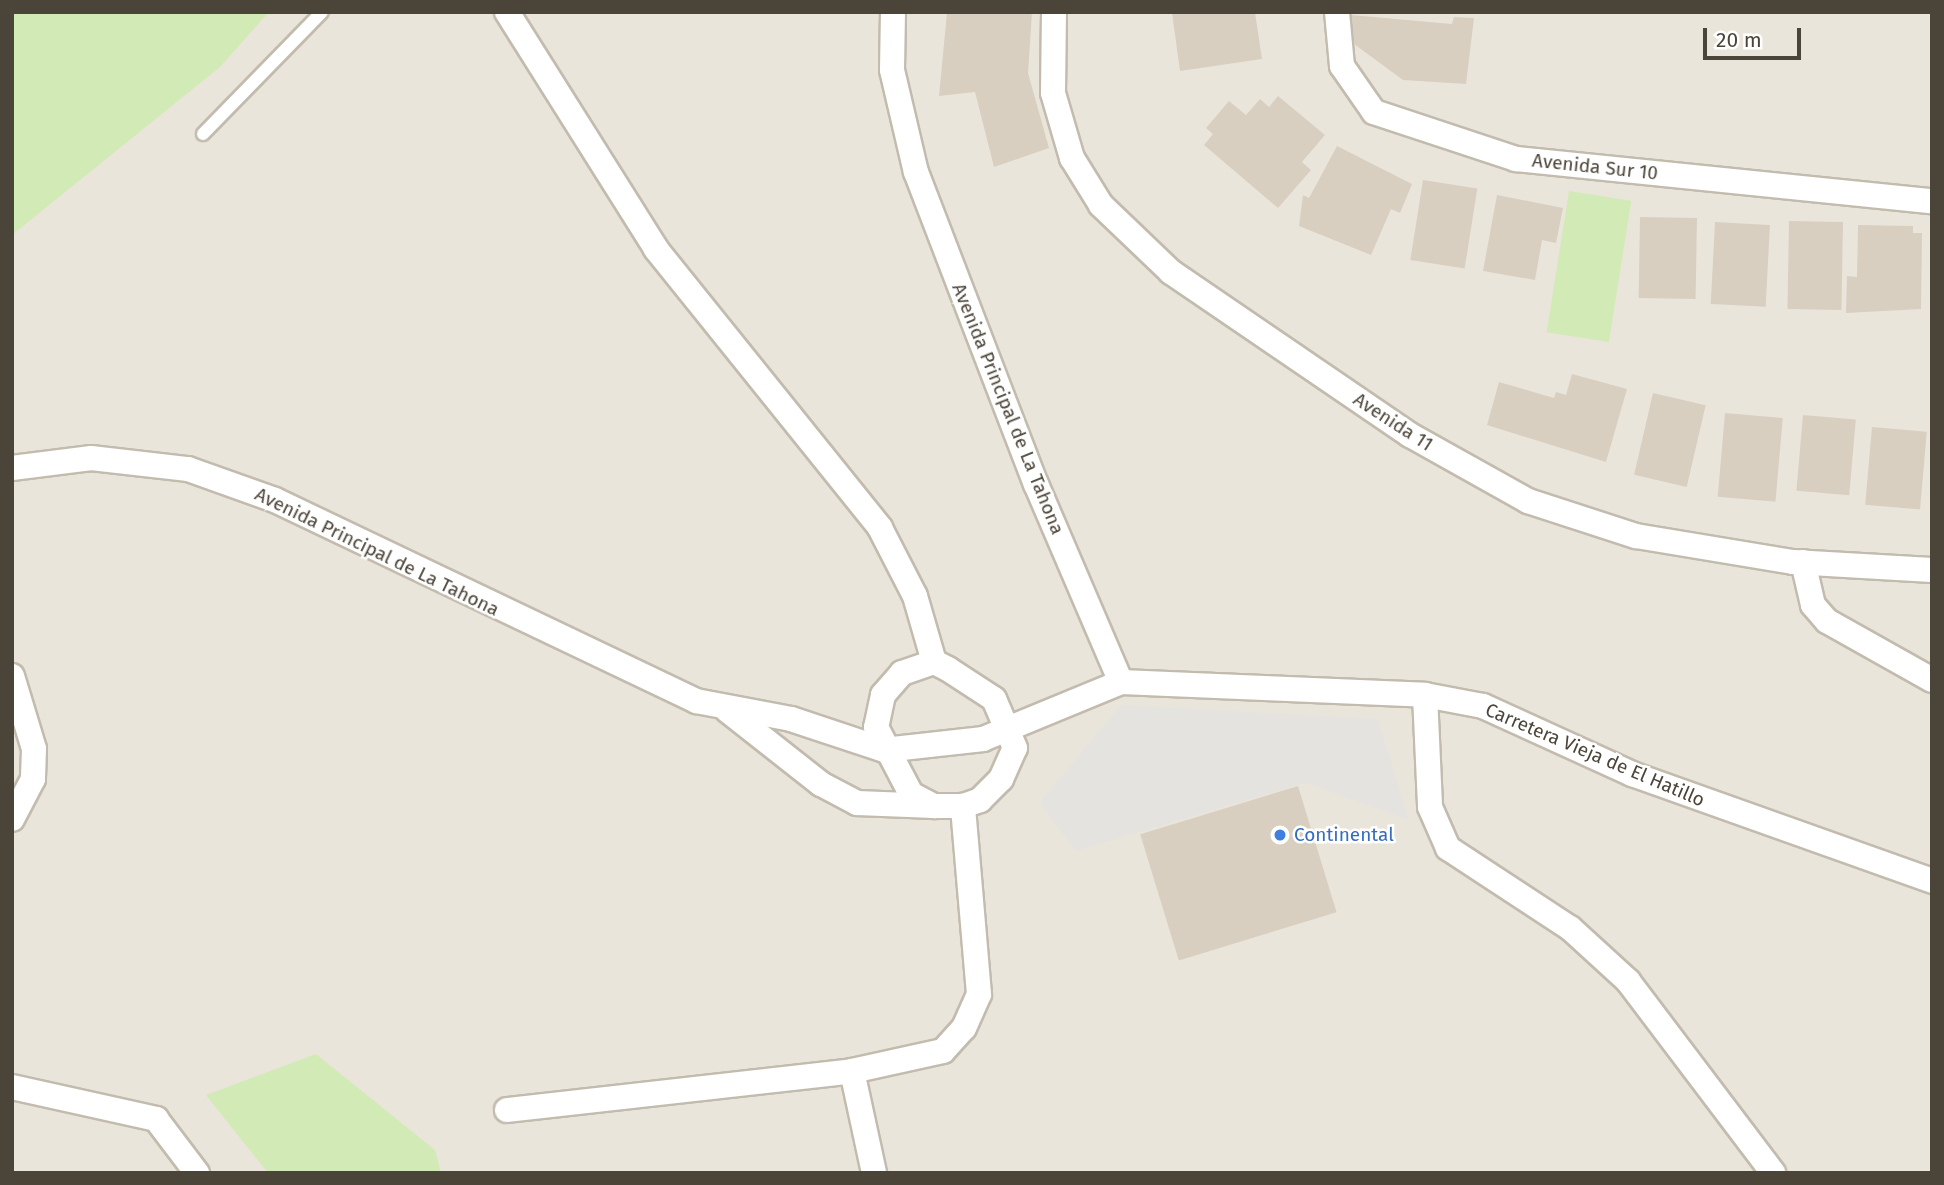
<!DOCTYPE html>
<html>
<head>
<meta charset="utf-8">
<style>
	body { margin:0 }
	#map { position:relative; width:1944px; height:1185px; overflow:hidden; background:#f6f3ec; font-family:"Fira Sans",sans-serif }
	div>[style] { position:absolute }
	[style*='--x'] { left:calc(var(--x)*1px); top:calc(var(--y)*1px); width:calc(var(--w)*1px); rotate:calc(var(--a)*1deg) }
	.residential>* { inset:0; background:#eae5da; transform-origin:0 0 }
	.green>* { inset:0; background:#d2eab5; transform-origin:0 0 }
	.parking>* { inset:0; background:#e5e3e0 }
	.building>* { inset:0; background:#d8cfc1; transform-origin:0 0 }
	.roads { filter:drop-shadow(2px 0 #c2bbae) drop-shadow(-2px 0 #c2bbae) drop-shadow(0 2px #c2bbae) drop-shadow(0 -2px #c2bbae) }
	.service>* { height:12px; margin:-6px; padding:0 6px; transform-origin:6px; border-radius:6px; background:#fff }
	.minor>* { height:24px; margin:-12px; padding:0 12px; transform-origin:12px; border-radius:12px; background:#fff }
	.dots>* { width:19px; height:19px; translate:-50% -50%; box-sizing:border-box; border:4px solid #fff; border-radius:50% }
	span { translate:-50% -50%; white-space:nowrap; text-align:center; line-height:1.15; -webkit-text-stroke:5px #fff; paint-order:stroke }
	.street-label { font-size:19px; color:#4b4439 }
	.shop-label { font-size:19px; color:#366cbe }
	.left { translate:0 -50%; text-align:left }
	.frame { position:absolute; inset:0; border:14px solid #4b4439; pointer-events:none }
	.scale { position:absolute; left:1703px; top:28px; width:98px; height:32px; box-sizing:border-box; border:4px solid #4b4439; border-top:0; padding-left:9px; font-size:21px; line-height:24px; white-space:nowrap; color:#4b4439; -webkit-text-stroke:5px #fff; paint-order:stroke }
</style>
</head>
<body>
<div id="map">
	<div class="residential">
		<i style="left:12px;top:12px;width:1920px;height:1161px"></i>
	</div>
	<div class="green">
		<i style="clip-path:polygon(12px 12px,269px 12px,220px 67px,12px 235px)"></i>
		<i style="left:1569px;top:191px;width:63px;height:143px;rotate:9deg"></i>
		<i style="clip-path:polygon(316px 1054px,435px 1150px,441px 1173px,268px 1173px,206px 1095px)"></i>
	</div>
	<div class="parking">
		<i style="clip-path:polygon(1121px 705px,1378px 719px,1409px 820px,1305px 783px,1076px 851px,1039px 803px)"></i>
	</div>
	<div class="building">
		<i style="clip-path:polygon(947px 12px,1032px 12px,1028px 73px,1049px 148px,994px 167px,975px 92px,939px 96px)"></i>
		<i style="clip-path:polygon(1179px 12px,1255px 12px,1262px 59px,1180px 71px,1172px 13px)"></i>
		<i style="clip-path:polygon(1351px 15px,1452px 24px,1454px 17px,1474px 18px,1466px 84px,1403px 80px,1354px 44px)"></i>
		<i style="clip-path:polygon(1278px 96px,1325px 135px,1302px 162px,1311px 170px,1278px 208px,1204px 145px,1213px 134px,1206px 128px,1229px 101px,1246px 115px,1260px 99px,1269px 107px)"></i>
		<i style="clip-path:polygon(1337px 146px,1412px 184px,1400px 213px,1391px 209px,1371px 255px,1299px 226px,1303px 195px,1309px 198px)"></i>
		<i style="left:1423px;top:180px;width:55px;height:81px;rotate:9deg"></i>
		<i style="clip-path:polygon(1497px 195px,1563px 208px,1556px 243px,1542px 240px,1535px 280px,1483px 271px)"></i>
		<i style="left:1640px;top:217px;width:57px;height:81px;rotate:1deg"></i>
		<i style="left:1789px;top:221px;width:54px;height:88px;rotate:1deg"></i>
		<i style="left:1715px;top:222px;width:55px;height:82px;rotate:3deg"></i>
		<i style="clip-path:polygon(1858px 225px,1913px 226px,1913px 233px,1922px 233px,1921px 309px,1846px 313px,1847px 276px,1857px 277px)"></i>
		<i style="clip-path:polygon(1572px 374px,1627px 389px,1606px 462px,1487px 425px,1499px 382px,1554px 398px,1556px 392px,1566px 395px)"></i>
		<i style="left:1653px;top:393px;width:54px;height:84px;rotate:13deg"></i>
		<i style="left:1725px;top:413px;width:58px;height:84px;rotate:5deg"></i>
		<i style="left:1803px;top:415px;width:53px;height:76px;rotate:5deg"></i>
		<i style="left:1872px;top:427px;width:55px;height:78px;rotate:5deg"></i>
		<i style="left:1298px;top:786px;width:132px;height:165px;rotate:73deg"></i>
	</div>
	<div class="roads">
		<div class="service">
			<i style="--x:203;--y:134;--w:170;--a:-45.7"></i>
		</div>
		<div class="minor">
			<i style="--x:507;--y:12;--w:280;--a:57.8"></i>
			<i style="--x:656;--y:249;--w:358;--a:51.2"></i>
			<i style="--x:880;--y:528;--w:76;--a:62.8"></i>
			<i style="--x:915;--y:596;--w:69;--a:73.9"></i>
			<i style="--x:893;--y:12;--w:58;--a:91"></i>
			<i style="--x:892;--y:70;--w:105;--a:76.8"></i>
			<i style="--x:916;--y:172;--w:334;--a:69"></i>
			<i style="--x:1036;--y:484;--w:215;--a:66.8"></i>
			<i style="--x:1054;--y:12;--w:81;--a:90.7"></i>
			<i style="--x:1053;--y:93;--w:68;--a:73.7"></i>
			<i style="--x:1072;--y:158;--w:55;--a:58.3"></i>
			<i style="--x:1101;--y:205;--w:97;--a:43.7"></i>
			<i style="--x:1171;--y:272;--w:289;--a:34.3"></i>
			<i style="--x:1410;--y:435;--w:135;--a:29.2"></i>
			<i style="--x:1528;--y:501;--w:114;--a:18"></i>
			<i style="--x:1636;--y:536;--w:159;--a:9.4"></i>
			<i style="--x:1793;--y:562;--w:139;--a:3.3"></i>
			<i style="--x:1337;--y:12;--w:54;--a:84.7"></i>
			<i style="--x:1342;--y:66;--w:56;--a:55.2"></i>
			<i style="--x:1374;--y:112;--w:150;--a:18.3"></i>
			<i style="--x:1516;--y:159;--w:418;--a:5.8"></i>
			<i style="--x:12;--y:468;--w:80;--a:-7.2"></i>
			<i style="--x:91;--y:458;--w:98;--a:6.5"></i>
			<i style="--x:188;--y:469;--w:92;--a:19.6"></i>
			<i style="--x:275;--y:500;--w:467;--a:25.5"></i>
			<i style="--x:696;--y:701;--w:97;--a:10.7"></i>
			<i style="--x:791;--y:719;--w:98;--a:18.4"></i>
			<i style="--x:884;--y:750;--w:100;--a:-6.3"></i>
			<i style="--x:983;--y:739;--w:149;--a:-22.4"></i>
			<i style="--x:1121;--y:682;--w:304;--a:2.4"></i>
			<i style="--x:1425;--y:695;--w:59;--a:10.7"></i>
			<i style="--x:1483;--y:706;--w:164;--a:24.5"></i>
			<i style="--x:1632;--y:774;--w:319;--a:19.6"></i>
			<i style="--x:1803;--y:562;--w:44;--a:76.9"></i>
			<i style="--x:1813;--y:605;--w:21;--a:49"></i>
			<i style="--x:1827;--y:621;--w:120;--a:29.3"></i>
			<i style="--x:12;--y:676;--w:76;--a:73.2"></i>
			<i style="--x:34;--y:749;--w:30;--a:92"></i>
			<i style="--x:33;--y:779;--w:45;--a:117.7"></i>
			<i style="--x:1425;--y:695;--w:112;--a:87.4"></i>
			<i style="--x:1430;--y:807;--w:45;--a:66.3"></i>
			<i style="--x:1448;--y:848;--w:146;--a:33.3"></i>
			<i style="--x:1570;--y:928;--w:79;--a:42.4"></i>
			<i style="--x:1628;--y:981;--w:241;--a:52.9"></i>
			<i style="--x:727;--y:710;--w:120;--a:38.2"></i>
			<i style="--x:821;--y:784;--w:41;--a:27.8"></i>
			<i style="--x:857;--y:803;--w:77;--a:2.2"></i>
			<i style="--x:934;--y:806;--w:29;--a:0"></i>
			<i style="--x:963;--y:806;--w:18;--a:-19"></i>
			<i style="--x:980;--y:800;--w:30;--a:-45"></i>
			<i style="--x:1001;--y:779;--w:34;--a:-66"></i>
			<i style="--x:1015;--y:748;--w:53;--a:-113.2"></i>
			<i style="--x:994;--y:699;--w:55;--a:-146.9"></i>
			<i style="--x:948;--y:669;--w:16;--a:-153"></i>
			<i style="--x:934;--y:662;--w:34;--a:161"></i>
			<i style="--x:902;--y:673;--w:29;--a:131"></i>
			<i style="--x:883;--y:695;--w:33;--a:102"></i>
			<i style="--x:876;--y:727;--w:76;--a:62.4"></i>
			<i style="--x:911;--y:794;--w:26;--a:28"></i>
			<i style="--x:852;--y:1071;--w:104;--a:77.8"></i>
			<i style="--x:12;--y:1087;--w:148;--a:12.5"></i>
			<i style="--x:156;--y:1119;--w:68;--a:52.8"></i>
			<i style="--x:507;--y:1110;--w:347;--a:-6.4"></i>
			<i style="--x:852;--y:1071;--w:93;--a:-12.4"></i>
			<i style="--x:943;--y:1051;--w:31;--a:-48"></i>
			<i style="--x:964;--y:1028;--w:37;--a:-66"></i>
			<i style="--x:979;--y:994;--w:189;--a:-94.9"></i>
		</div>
	</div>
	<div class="dots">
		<i style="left:1280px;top:835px;background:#3f7fe0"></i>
	</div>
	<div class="street-label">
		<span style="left:1595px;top:167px;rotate:6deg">Avenida Sur 10</span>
		<span style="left:1008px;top:409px;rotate:68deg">Avenida Principal de La Tahona</span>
		<span style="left:1393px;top:422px;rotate:33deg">Avenida 11</span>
		<span style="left:377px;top:552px;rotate:26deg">Avenida Principal de La Tahona</span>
		<span style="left:1595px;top:755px;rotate:23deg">Carretera Vieja de El Hatillo</span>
	</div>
	<div class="shop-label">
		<span class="left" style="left:1294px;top:835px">Continental</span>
	</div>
	<div class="frame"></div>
	<div class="scale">20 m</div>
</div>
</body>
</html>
